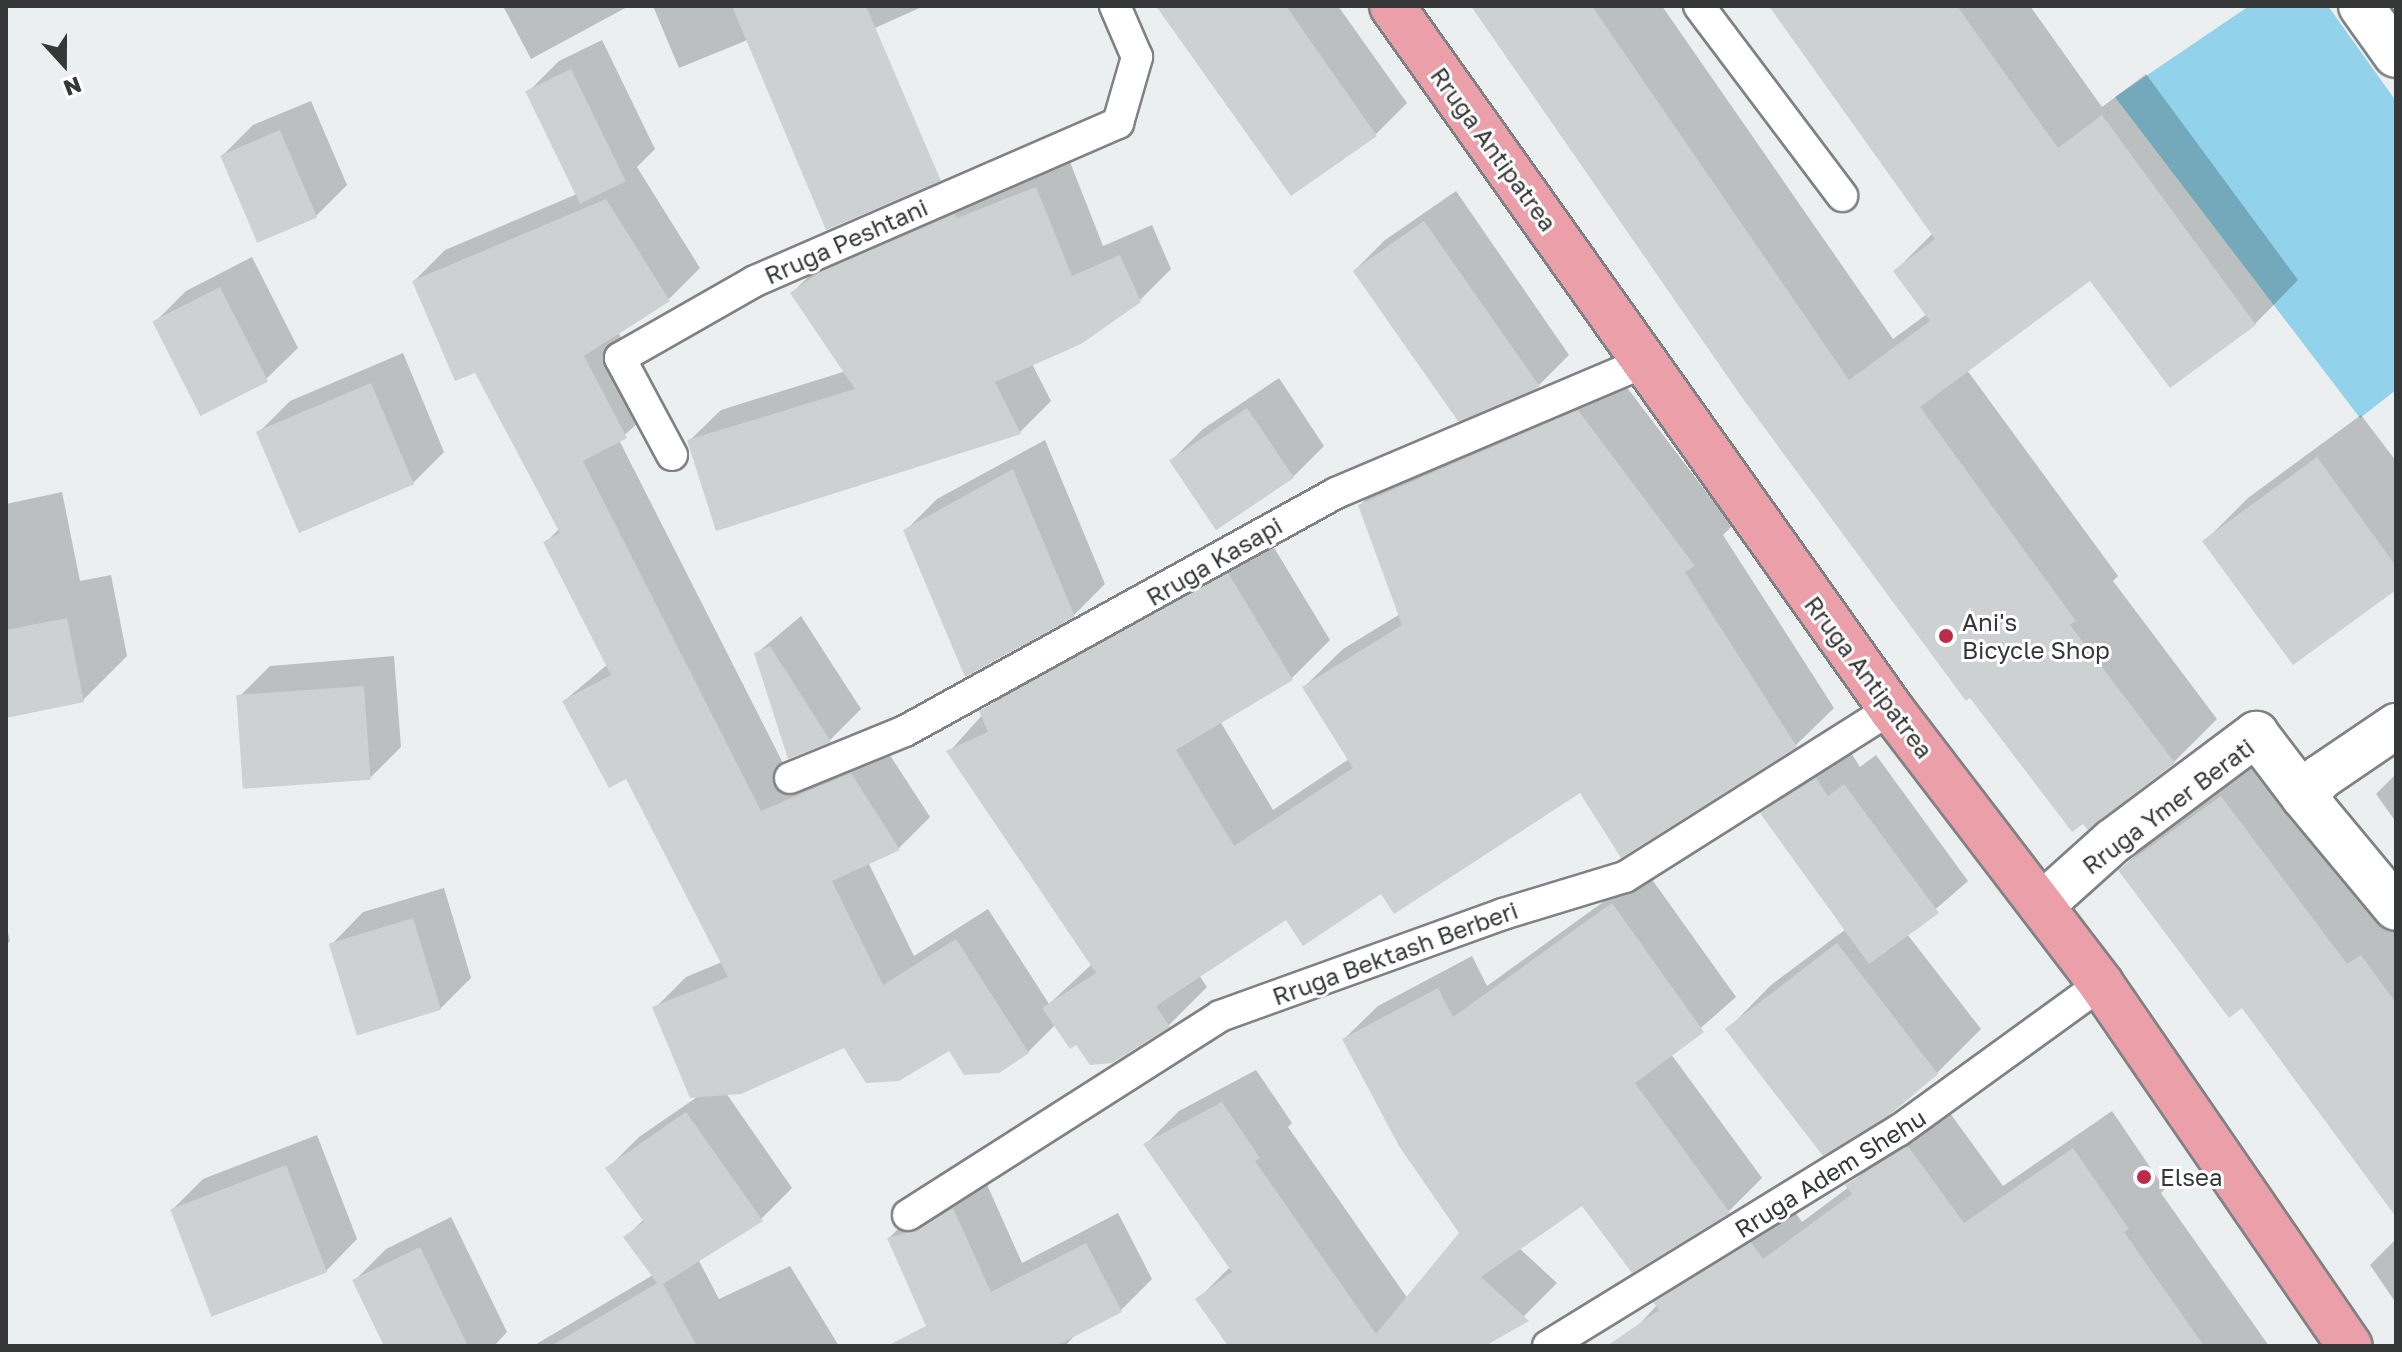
<!DOCTYPE html>
<html>
<head>
<meta charset="utf-8">
<style>
	body { margin:0 }
	#map { position:relative; width:2402px; height:1352px; overflow:hidden; background:#ebeff0; font-family:"Golos Text",sans-serif }
	div>[style] { position:absolute }
	[style*='--x'] { left:calc(var(--x)*1px); top:calc(var(--y)*1px); width:calc(var(--w)*1px); rotate:calc(var(--a)*1deg) }
	.green>* { inset:0; background:#92d2ea }
	.shadow>* { inset:0; background:#0003 }
	.building>* { inset:0; background:#ced1d2; transform-origin:0 0 }
	.roads { filter:drop-shadow(2px 0 #7f8284) drop-shadow(-2px 0 #7f8284) drop-shadow(0 2px #7f8284) drop-shadow(0 -2px #7f8284) }
	.service>* { height:30px; margin:-15px; padding:0 15px; transform-origin:15px; border-radius:15px; background:#fff }
	.minor>* { height:44px; margin:-22px; padding:0 22px; transform-origin:22px; border-radius:22px; background:#fff }
	.primary>* { height:44px; margin:-22px; padding:0 22px; transform-origin:22px; border-radius:22px; background:#ea9fa9 }
	.dots>* { width:22px; height:22px; translate:-50% -50%; box-sizing:border-box; border:4px solid #fff; border-radius:50% }
	span { translate:-50% -50%; white-space:nowrap; text-align:center; line-height:1.15; -webkit-text-stroke:6px #fff; paint-order:stroke }
	.street-label { font-size:24px; color:#363737 }
	.poi-label { font-size:24px; color:#363737 }
	.left { translate:0 -50%; text-align:left }
	.frame { position:absolute; inset:0; border:8px solid #363737; pointer-events:none }
	.north { position:absolute; left:24px; top:24px; width:80px; height:80px; -webkit-text-stroke:6px #fff; paint-order:stroke; rotate:159deg; font-size:22px; font-weight:700; line-height:32px; text-align:center; color:#363737 }
	.north::after { content:''; display:block; margin:auto; width:28px; height:36px; background:#363737; clip-path:polygon(50% 0,100% 100%,50% 72%,0 100%) }
</style>
</head>
<body>
<div id="map">
	<div class="green">
		<i style="clip-path:polygon(2249px 6px,2328px 6px,2396px 101px,2396px 390px,2360px 418px,2115px 97px)"></i>
	</div>
	<div class="shadow">
		<i style="clip-path:polygon(503px 6px,629px 6px,531px 59px)"></i>
		<i style="clip-path:polygon(653px 6px,770px 6px,773px 12px,745px 41px,679px 68px)"></i>
		<i style="clip-path:polygon(819px 6px,924px 6px,837px 45px)"></i>
		<i style="clip-path:polygon(1159px 6px,1338px 6px,1407px 103px,1376px 134px)"></i>
		<i style="clip-path:polygon(1474px 6px,1662px 6px,1893px 339px,1927px 314px,1895px 271px,1933px 233px,1798px 6px,2030px 6px,2102px 107px,2146px 74px,2298px 280px,2255px 324px,2171px 385px,2091px 278px,1967px 370px,2118px 576px,2113px 581px,2217px 719px,2174px 762px,1742px 394px)"></i>
		<i style="clip-path:polygon(602px 40px,655px 149px,637px 167px,700px 268px,669px 299px,618px 332px,657px 406px,619px 440px,792px 781px,882px 743px,930px 817px,899px 848px,868px 862px,914px 956px,988px 909px,1049px 1004px,1092px 964px,949px 752px,1020px 673px,1267px 536px,1330px 640px,1292px 678px,1220px 721px,1273px 810px,1349px 759px,1304px 687px,1343px 649px,1400px 614px,1360px 505px,1398px 467px,1616px 373px,1732px 526px,1723px 535px,1834px 708px,1795px 746px,1581px 790px,1382px 891px,1286px 918px,1199px 975px,1207px 987px,1169px 1025px,1076px 1042px,1055px 1025px,1028px 1052px,845px 1045px,726px 1093px,792px 1188px,761px 1219px,698px 1259px,719px 1299px,790px 1266px,839px 1346px,533px 1346px,653px 1275px,626px 1237px,644px 1219px,608px 1168px,639px 1137px,700px 1095px,655px 1008px,686px 977px,722px 962px,627px 777px,564px 701px,608px 664px,546px 542px,560px 528px,476px 370px,414px 281px,445px 250px,577px 194px,528px 92px,559px 61px)"></i>
		<i style="clip-path:polygon(311px 101px,347px 185px,316px 216px,222px 156px,253px 125px)"></i>
		<i style="clip-path:polygon(1068px 157px,1103px 246px,1152px 225px,1171px 269px,1140px 300px,1032px 364px,1051px 401px,1020px 432px,717px 528px,689px 441px,721px 410px,846px 371px,792px 293px,823px 262px)"></i>
		<i style="clip-path:polygon(1456px 191px,1569px 355px,1538px 386px,1354px 271px,1385px 240px)"></i>
		<i style="clip-path:polygon(252px 257px,298px 348px,266px 379px,155px 322px,186px 291px)"></i>
		<i style="clip-path:polygon(403px 353px,444px 452px,413px 483px,259px 432px,290px 401px)"></i>
		<i style="clip-path:polygon(1279px 378px,1324px 446px,1293px 477px,1172px 460px,1203px 429px)"></i>
		<i style="clip-path:polygon(2361px 415px,2396px 461px,2396px 588px,2205px 541px,2248px 498px)"></i>
		<i style="clip-path:polygon(1045px 440px,1105px 584px,1074px 615px,906px 530px,937px 499px)"></i>
		<i style="clip-path:polygon(62px 492px,80px 581px,111px 575px,127px 656px,83px 700px,6px 715px,6px 504px)"></i>
		<i style="clip-path:polygon(801px 616px,861px 709px,830px 740px,789px 757px,757px 653px)"></i>
		<i style="clip-path:polygon(394px 656px,401px 747px,370px 778px,239px 697px,270px 666px)"></i>
		<i style="clip-path:polygon(1848px 748px,1860px 767px,1876px 755px,1968px 881px,1907px 934px,1981px 1029px,1937px 1073px,1728px 1029px,1771px 985px,1846px 929px,1763px 813px,1794px 782px)"></i>
		<i style="clip-path:polygon(2271px 748px,2396px 916px,2396px 1214px,2243px 1005px,2120px 870px,2169px 822px)"></i>
		<i style="clip-path:polygon(2396px 774px,2396px 822px,2376px 794px)"></i>
		<i style="clip-path:polygon(1646px 871px,1736px 997px,1671px 1054px,1762px 1178px,1729px 1211px,1583px 1203px,1519px 1248px,1557px 1283px,1524px 1316px,1478px 1346px,1231px 1346px,1198px 1299px,1230px 1267px,1146px 1144px,1179px 1111px,1256px 1070px,1292px 1123px,1288px 1127px,1408px 1299px,1462px 1233px,1344px 1039px,1378px 1006px,1472px 956px,1487px 986px)"></i>
		<i style="clip-path:polygon(444px 888px,471px 978px,440px 1009px,332px 944px,363px 912px)"></i>
		<i style="clip-path:polygon(6px 924px,10px 941px,6px 945px)"></i>
		<i style="clip-path:polygon(1947px 1109px,2003px 1186px,2112px 1111px,2165px 1189px,2161px 1193px,2269px 1346px,1647px 1346px,1635px 1329px,1694px 1265px,1790px 1205px,1802px 1222px,1849px 1187px,1885px 1147px)"></i>
		<i style="clip-path:polygon(317px 1135px,357px 1239px,326px 1271px,172px 1210px,203px 1179px)"></i>
		<i style="clip-path:polygon(984px 1178px,1022px 1263px,1118px 1213px,1152px 1279px,1121px 1310px,1078px 1332px,1065px 1346px,937px 1346px,889px 1238px,920px 1207px)"></i>
		<i style="clip-path:polygon(451px 1217px,507px 1332px,494px 1346px,387px 1346px,355px 1280px,386px 1249px)"></i>
		<i style="clip-path:polygon(2396px 1239px,2396px 1303px,2370px 1265px)"></i>
	</div>
	<div class="building">
		<i style="clip-path:polygon(732px 6px,866px 6px,941px 181px,826px 230px)"></i>
		<i style="clip-path:polygon(1156px 6px,1286px 6px,1377px 136px,1291px 196px)"></i>
		<i style="clip-path:polygon(1471px 6px,1592px 6px,1849px 380px,1930px 321px,1893px 271px,1935px 239px,1769px 6px,1957px 6px,2058px 148px,2102px 115px,2256px 325px,2170px 388px,2090px 281px,1920px 407px,2076px 621px,2070px 625px,2175px 763px,2088px 830px,2083px 824px,2072px 832px,1970px 698px,1966px 701px,1741px 396px)"></i>
		<i style="left:571px;top:69px;width:125px;height:51px;rotate:64deg"></i>
		<i style="left:280px;top:130px;width:95px;height:65px;rotate:67deg"></i>
		<i style="clip-path:polygon(1036px 187px,1072px 276px,1120px 255px,1141px 302px,1081px 344px,995px 382px,1021px 434px,716px 531px,687px 440px,855px 389px,790px 293px,820px 272px,955px 214px,957px 218px)"></i>
		<i style="clip-path:polygon(606px 199px,670px 301px,584px 356px,627px 438px,583px 461px,761px 811px,851px 773px,900px 850px,832px 881px,883px 985px,956px 939px,1029px 1053px,999px 1073px,964px 1075px,949px 1051px,899px 1081px,866px 1083px,844px 1048px,741px 1094px,690px 1098px,652px 1007px,728px 977px,626px 779px,609px 788px,562px 701px,611px 675px,543px 542px,560px 533px,475px 373px,455px 381px,412px 281px)"></i>
		<i style="left:1424px;top:221px;width:202px;height:87px;rotate:55deg"></i>
		<i style="left:220px;top:287px;width:106px;height:76px;rotate:63deg"></i>
		<i style="left:371px;top:383px;width:110px;height:125px;rotate:67deg"></i>
		<i style="left:1247px;top:408px;width:84px;height:94px;rotate:56deg"></i>
		<i style="clip-path:polygon(1578px 410px,1695px 566px,1685px 572px,1797px 747px,1621px 858px,1580px 793px,1394px 914px,1381px 894px,1303px 946px,1286px 920px,1156px 1006px,1170px 1027px,1112px 1063px,1090px 1065px,1076px 1045px,1070px 1049px,1042px 1008px,1096px 973px,946px 751px,988px 732px,979px 711px,1228px 573px,1293px 680px,1176px 750px,1234px 846px,1353px 768px,1302px 687px,1402px 625px,1358px 505px)"></i>
		<i style="clip-path:polygon(2317px 457px,2396px 566px,2396px 590px,2293px 665px,2202px 541px)"></i>
		<i style="clip-path:polygon(1013px 469px,1075px 617px,965px 677px,903px 530px)"></i>
		<i style="clip-path:polygon(67px 618px,84px 702px,6px 718px,6px 630px)"></i>
		<i style="clip-path:polygon(770px 646px,831px 742px,788px 759px,754px 653px)"></i>
		<i style="left:364px;top:686px;width:94px;height:128px;rotate:86deg"></i>
		<i style="clip-path:polygon(1816px 778px,1828px 796px,1844px 784px,1939px 913px,1869px 964px,1760px 813px)"></i>
		<i style="clip-path:polygon(2221px 796px,2347px 964px,2361px 955px,2396px 1003px,2396px 1217px,2242px 1008px,2229px 1018px,2118px 870px)"></i>
		<i style="clip-path:polygon(1612px 903px,1704px 1032px,1635px 1083px,1730px 1213px,1632px 1273px,1582px 1206px,1481px 1277px,1529px 1321px,1485px 1346px,1228px 1346px,1195px 1299px,1232px 1272px,1143px 1144px,1222px 1102px,1260px 1158px,1255px 1161px,1376px 1334px,1459px 1233px,1399px 1146px,1342px 1039px,1438px 988px,1453px 1017px)"></i>
		<i style="left:413px;top:918px;width:96px;height:88px;rotate:73deg"></i>
		<i style="clip-path:polygon(1837px 943px,1938px 1074px,1887px 1117px,1823px 1156px,1725px 1029px)"></i>
		<i style="clip-path:polygon(686px 1112px,763px 1221px,663px 1284px,697px 1346px,551px 1346px,657px 1283px,623px 1237px,644px 1222px,605px 1168px)"></i>
		<i style="clip-path:polygon(1908px 1146px,1964px 1223px,2073px 1148px,2129px 1229px,2124px 1232px,2204px 1346px,1607px 1346px,1659px 1310px,1653px 1302px,1751px 1242px,1763px 1259px,1852px 1194px,1845px 1185px)"></i>
		<i style="left:286px;top:1165px;width:115px;height:124px;rotate:69deg"></i>
		<i style="clip-path:polygon(953px 1208px,991px 1292px,1086px 1243px,1122px 1312px,1056px 1346px,887px 1346px,926px 1326px,887px 1238px,918px 1230px)"></i>
		<i style="clip-path:polygon(420px 1247px,468px 1346px,384px 1346px,352px 1280px)"></i>
	</div>
	<div class="roads">
		<div class="service">
			<i style="--x:1699;--y:6;--w:238;--a:53"></i>
			<i style="--x:672;--y:455;--w:110;--a:-118.2"></i>
			<i style="--x:620;--y:358;--w:155;--a:-29.7"></i>
			<i style="--x:755;--y:281;--w:396;--a:-23.5"></i>
			<i style="--x:1118;--y:123;--w:69;--a:-73.9"></i>
			<i style="--x:1137;--y:57;--w:56;--a:-113.3"></i>
			<i style="--x:790;--y:778;--w:124;--a:-22.2"></i>
			<i style="--x:905;--y:731;--w:492;--a:-28.9"></i>
			<i style="--x:1336;--y:493;--w:338;--a:-23"></i>
			<i style="--x:908;--y:1215;--w:370;--a:-32.5"></i>
			<i style="--x:1220;--y:1016;--w:301;--a:-19.8"></i>
			<i style="--x:1503;--y:914;--w:127;--a:-16.9"></i>
			<i style="--x:1625;--y:877;--w:315;--a:-32.3"></i>
			<i style="--x:1548;--y:1346;--w:411;--a:-31.6"></i>
			<i style="--x:1898;--y:1131;--w:251;--a:-35.9"></i>
		</div>
		<div class="minor">
			<i style="--x:2361;--y:6;--w:60;--a:54.5"></i>
			<i style="--x:2304;--y:797;--w:144;--a:50.3"></i>
			<i style="--x:2043;--y:904;--w:94;--a:-42"></i>
			<i style="--x:2113;--y:841;--w:179;--a:-36.8"></i>
			<i style="--x:2256;--y:734;--w:79;--a:52.7"></i>
			<i style="--x:2304;--y:797;--w:26;--a:-50"></i>
			<i style="--x:2321;--y:777;--w:91;--a:-34.2"></i>
		</div>
		<div class="primary">
			<i style="--x:1392;--y:6;--w:862;--a:54.63"></i>
			<i style="--x:1891;--y:709;--w:346;--a:52.6"></i>
			<i style="--x:2101;--y:984;--w:439;--a:55.5"></i>
		</div>
	</div>
	<div class="dots">
		<i style="left:1946px;top:636px;background:#bc2b49"></i>
		<i style="left:2144px;top:1177px;background:#bc2b49"></i>
	</div>
	<div class="street-label">
		<span style="left:1494px;top:149px;rotate:54deg">Rruga Antipatrea</span>
		<span style="left:846px;top:241px;rotate:-24deg">Rruga Peshtani</span>
		<span style="left:1214px;top:561px;rotate:-30deg">Rruga Kasapi</span>
		<span style="left:1869px;top:677px;rotate:53deg">Rruga Antipatrea</span>
		<span style="left:2168px;top:806px;rotate:-37deg">Rruga Ymer Berati</span>
		<span style="left:1395px;top:953px;rotate:-20deg">Rruga Bektash Berberi</span>
		<span style="left:1830px;top:1173px;rotate:-32deg">Rruga Adem Shehu</span>
	</div>
	<div class="poi-label">
		<span class="left" style="left:1962px;top:636px">Ani's<br>Bicycle Shop</span>
		<span class="left" style="left:2160px;top:1177px">Elsea</span>
	</div>
	<div class="frame"></div>
	<div class="north">N</div>
</div>
</body>
</html>
